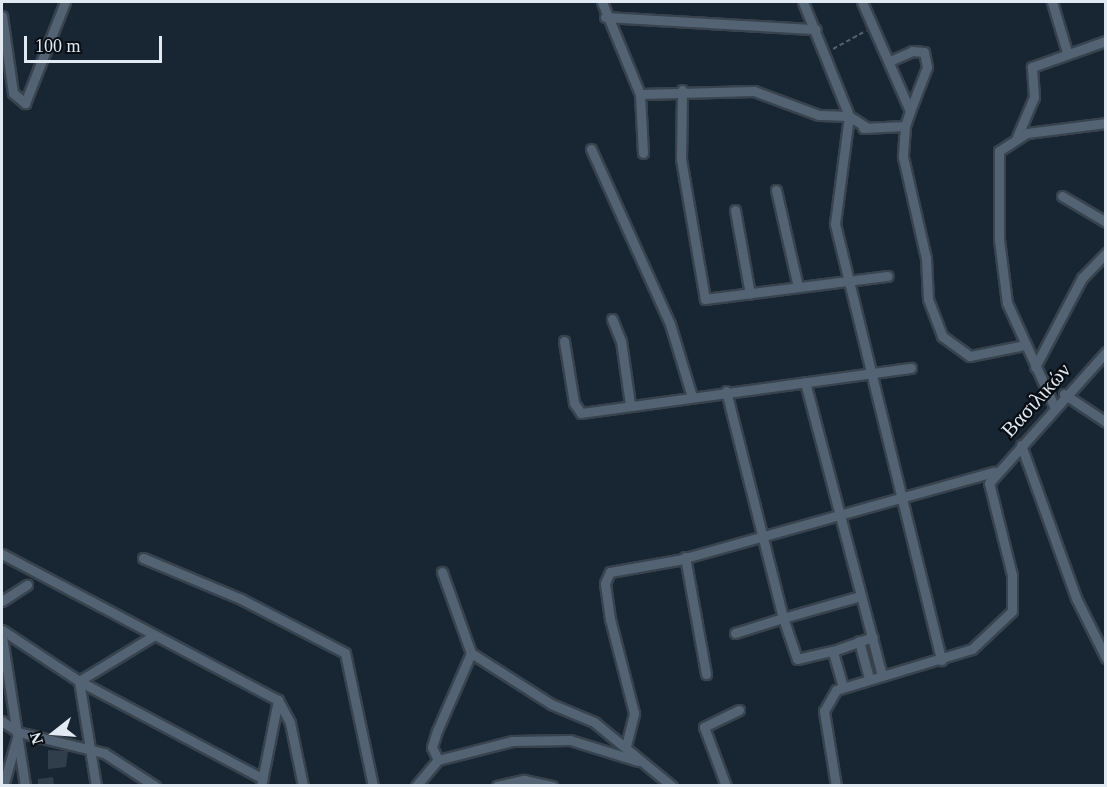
<!DOCTYPE html>
<html>
<head>
<meta charset="utf-8">
<style>
	body { margin:0 }
	#map { position:relative; width:1107px; height:787px; overflow:hidden; background:#182532; font-family:"Times New Roman",serif }
	div>[style] { position:absolute }
	[style*='--x'] { left:calc(var(--x)*1px); top:calc(var(--y)*1px); width:calc(var(--w)*1px); rotate:calc(var(--a)*1deg) }
	.building>* { inset:0; background:#303e4c }
	.path>* { height:1.5px; margin-top:-0.75px; transform-origin:0; background:repeating-linear-gradient(90deg,#56616d 0 4.5px,transparent 0 7.5px) }
	.roads { filter:drop-shadow(2px 0 #38434e) drop-shadow(-2px 0 #38434e) drop-shadow(0 2px #38434e) drop-shadow(0 -2px #38434e) }
	.minor>* { height:9px; margin:-4.5px; padding:0 4.5px; transform-origin:4.5px; border-radius:4.5px; background:#546373 }
	span { translate:-50% -50%; white-space:nowrap; text-align:center; line-height:1.15; -webkit-text-stroke:4.5px #080e13; paint-order:stroke }
	.street-label { font-size:21px; color:#e1eaf3 }
	.frame { position:absolute; inset:0; border:3px solid #e1eaf3; pointer-events:none }
	.north { position:absolute; left:24px; top:703px; width:60px; height:60px; -webkit-text-stroke:4px #080e13; paint-order:stroke; rotate:253deg; font-size:16px; font-weight:700; line-height:24px; text-align:center; color:#e1eaf3 }
	.north::after { content:''; display:block; margin:auto; width:21px; height:27px; background:#e1eaf3; clip-path:polygon(50% 0,100% 100%,50% 72%,0 100%) }
	.scale { position:absolute; left:24px; top:36px; width:138px; height:27px; box-sizing:border-box; border:3px solid #e1eaf3; border-top:0; padding-left:8px; font-size:18px; line-height:21px; white-space:nowrap; color:#e1eaf3; -webkit-text-stroke:4px #080e13; paint-order:stroke }
</style>
</head>
<body>
<div id="map">
	<div class="building">
		<i style="clip-path:polygon(48px 750px,68px 751px,66px 767px,48px 769px)"></i>
		<i style="clip-path:polygon(53px 777px,54px 786px,38px 786px,38px 779px)"></i>
	</div>
	<div class="path">
		<i style="--x:833;--y:49;--w:38;--a:-29"></i>
	</div>
	<div class="roads">
		<div class="minor">
			<i style="--x:602;--y:2;--w:100;--a:67.6"></i>
			<i style="--x:640;--y:94;--w:59;--a:87.1"></i>
			<i style="--x:803;--y:2;--w:123;--a:68"></i>
			<i style="--x:849;--y:116;--w:109;--a:97.4"></i>
			<i style="--x:835;--y:224;--w:449;--a:76.3"></i>
			<i style="--x:862;--y:2;--w:119;--a:66.2"></i>
			<i style="--x:910;--y:111;--w:16;--a:108"></i>
			<i style="--x:905;--y:126;--w:42;--a:177.3"></i>
			<i style="--x:1052;--y:2;--w:52;--a:73.3"></i>
			<i style="--x:2;--y:16;--w:78;--a:81.9"></i>
			<i style="--x:13;--y:93;--w:16;--a:40"></i>
			<i style="--x:25;--y:103;--w:109;--a:-68.4"></i>
			<i style="--x:605;--y:17;--w:211;--a:3.3"></i>
			<i style="--x:890;--y:61;--w:24;--a:-24"></i>
			<i style="--x:912;--y:51;--w:12;--a:5"></i>
			<i style="--x:924;--y:52;--w:15;--a:79"></i>
			<i style="--x:927;--y:67;--w:47;--a:111.1"></i>
			<i style="--x:682;--y:90;--w:69;--a:90.8"></i>
			<i style="--x:681;--y:159;--w:142;--a:80.3"></i>
			<i style="--x:705;--y:299;--w:184;--a:-7.2"></i>
			<i style="--x:640;--y:94;--w:114;--a:-1.5"></i>
			<i style="--x:754;--y:91;--w:69;--a:20.3"></i>
			<i style="--x:819;--y:115;--w:30;--a:2"></i>
			<i style="--x:849;--y:116;--w:20;--a:33"></i>
			<i style="--x:905;--y:126;--w:31;--a:94"></i>
			<i style="--x:903;--y:157;--w:104;--a:77.2"></i>
			<i style="--x:926;--y:258;--w:41;--a:87.2"></i>
			<i style="--x:928;--y:299;--w:40;--a:69"></i>
			<i style="--x:942;--y:336;--w:34;--a:36"></i>
			<i style="--x:970;--y:356;--w:56;--a:-11.3"></i>
			<i style="--x:1017;--y:137;--w:43;--a:-67"></i>
			<i style="--x:1034;--y:97;--w:30;--a:-94"></i>
			<i style="--x:1032;--y:67;--w:78;--a:-19.4"></i>
			<i style="--x:591;--y:149;--w:192;--a:65.7"></i>
			<i style="--x:670;--y:324;--w:76;--a:73.2"></i>
			<i style="--x:776;--y:190;--w:99;--a:77.2"></i>
			<i style="--x:1062;--y:196;--w:51;--a:30.6"></i>
			<i style="--x:735;--y:210;--w:85;--a:79.9"></i>
			<i style="--x:612;--y:319;--w:24;--a:68"></i>
			<i style="--x:621;--y:341;--w:64;--a:81.9"></i>
			<i style="--x:564;--y:341;--w:63;--a:80.8"></i>
			<i style="--x:574;--y:403;--w:12;--a:55"></i>
			<i style="--x:581;--y:413;--w:333;--a:-7.8"></i>
			<i style="--x:1035;--y:367;--w:101;--a:-62.2"></i>
			<i style="--x:1082;--y:278;--w:35;--a:-46"></i>
			<i style="--x:805;--y:382;--w:304;--a:75.3"></i>
			<i style="--x:726;--y:391;--w:234;--a:75.9"></i>
			<i style="--x:783;--y:618;--w:81;--a:-15.8"></i>
			<i style="--x:1064;--y:394;--w:50;--a:33.7"></i>
			<i style="--x:1054;--y:406;--w:113;--a:-114.5"></i>
			<i style="--x:1007;--y:303;--w:64;--a:-97.2"></i>
			<i style="--x:999;--y:240;--w:89;--a:-90"></i>
			<i style="--x:999;--y:151;--w:33;--a:-33"></i>
			<i style="--x:1027;--y:133;--w:80;--a:-7.2"></i>
			<i style="--x:1021;--y:445;--w:163;--a:70.2"></i>
			<i style="--x:1076;--y:598;--w:67;--a:63.4"></i>
			<i style="--x:2;--y:554;--w:312;--a:27.9"></i>
			<i style="--x:278;--y:700;--w:26;--a:62"></i>
			<i style="--x:290;--y:723;--w:64;--a:78.3"></i>
			<i style="--x:685;--y:557;--w:119;--a:79.8"></i>
			<i style="--x:143;--y:558;--w:106;--a:22.7"></i>
			<i style="--x:241;--y:599;--w:117;--a:27.4"></i>
			<i style="--x:345;--y:653;--w:136;--a:78.1"></i>
			<i style="--x:2;--y:601;--w:30;--a:-33"></i>
			<i style="--x:2;--y:630;--w:92;--a:33.5"></i>
			<i style="--x:79;--y:681;--w:208;--a:28"></i>
			<i style="--x:735;--y:633;--w:50;--a:-17.4"></i>
			<i style="--x:783;--y:618;--w:43;--a:71.1"></i>
			<i style="--x:797;--y:659;--w:37;--a:-13"></i>
			<i style="--x:2;--y:637;--w:151;--a:81.2"></i>
			<i style="--x:859;--y:641;--w:39;--a:75"></i>
			<i style="--x:471;--y:653;--w:95;--a:32.5"></i>
			<i style="--x:551;--y:704;--w:47;--a:22.7"></i>
			<i style="--x:594;--y:722;--w:101;--a:39.4"></i>
			<i style="--x:843;--y:687;--w:37;--a:-106"></i>
			<i style="--x:833;--y:651;--w:42;--a:-19.3"></i>
			<i style="--x:2;--y:721;--w:19;--a:35"></i>
			<i style="--x:18;--y:732;--w:89;--a:13.7"></i>
			<i style="--x:104;--y:753;--w:61;--a:32.9"></i>
			<i style="--x:626;--y:746;--w:34;--a:-76"></i>
			<i style="--x:634;--y:713;--w:97;--a:-104.3"></i>
			<i style="--x:610;--y:619;--w:36;--a:-98"></i>
			<i style="--x:605;--y:583;--w:12;--a:-66"></i>
			<i style="--x:610;--y:572;--w:69;--a:-10"></i>
			<i style="--x:678;--y:560;--w:328;--a:-15.6"></i>
			<i style="--x:438;--y:760;--w:14;--a:-115"></i>
			<i style="--x:432;--y:747;--w:17;--a:-73"></i>
			<i style="--x:437;--y:731;--w:85;--a:-66.4"></i>
			<i style="--x:471;--y:653;--w:86;--a:-109.7"></i>
			<i style="--x:3;--y:786;--w:50;--a:-73.7"></i>
			<i style="--x:96;--y:786;--w:106;--a:-99.2"></i>
			<i style="--x:79;--y:681;--w:87;--a:-31.3"></i>
			<i style="--x:261;--y:786;--w:88;--a:-78.8"></i>
			<i style="--x:416;--y:786;--w:34;--a:-50"></i>
			<i style="--x:438;--y:760;--w:76;--a:-14.4"></i>
			<i style="--x:512;--y:741;--w:58;--a:-1"></i>
			<i style="--x:570;--y:740;--w:71;--a:17.2"></i>
			<i style="--x:497;--y:786;--w:28;--a:-13"></i>
			<i style="--x:524;--y:780;--w:29;--a:12"></i>
			<i style="--x:726;--y:786;--w:63;--a:-110.4"></i>
			<i style="--x:704;--y:727;--w:39;--a:-26"></i>
			<i style="--x:836;--y:786;--w:76;--a:-99.1"></i>
			<i style="--x:824;--y:711;--w:24;--a:-60"></i>
			<i style="--x:836;--y:690;--w:142;--a:-16.8"></i>
			<i style="--x:972;--y:649;--w:55;--a:-43.5"></i>
			<i style="--x:1012;--y:611;--w:36;--a:-90"></i>
			<i style="--x:1012;--y:575;--w:95;--a:-104"></i>
			<i style="--x:989;--y:483;--w:176;--a:-48.2"></i>
		</div>
	</div>
	<div class="street-label">
		<span style="left:1036px;top:400px;rotate:-48deg">Βασιλικών</span>
	</div>
	<div class="frame"></div>
	<div class="north">N</div>
	<div class="scale">100 m</div>
</div>
</body>
</html>
